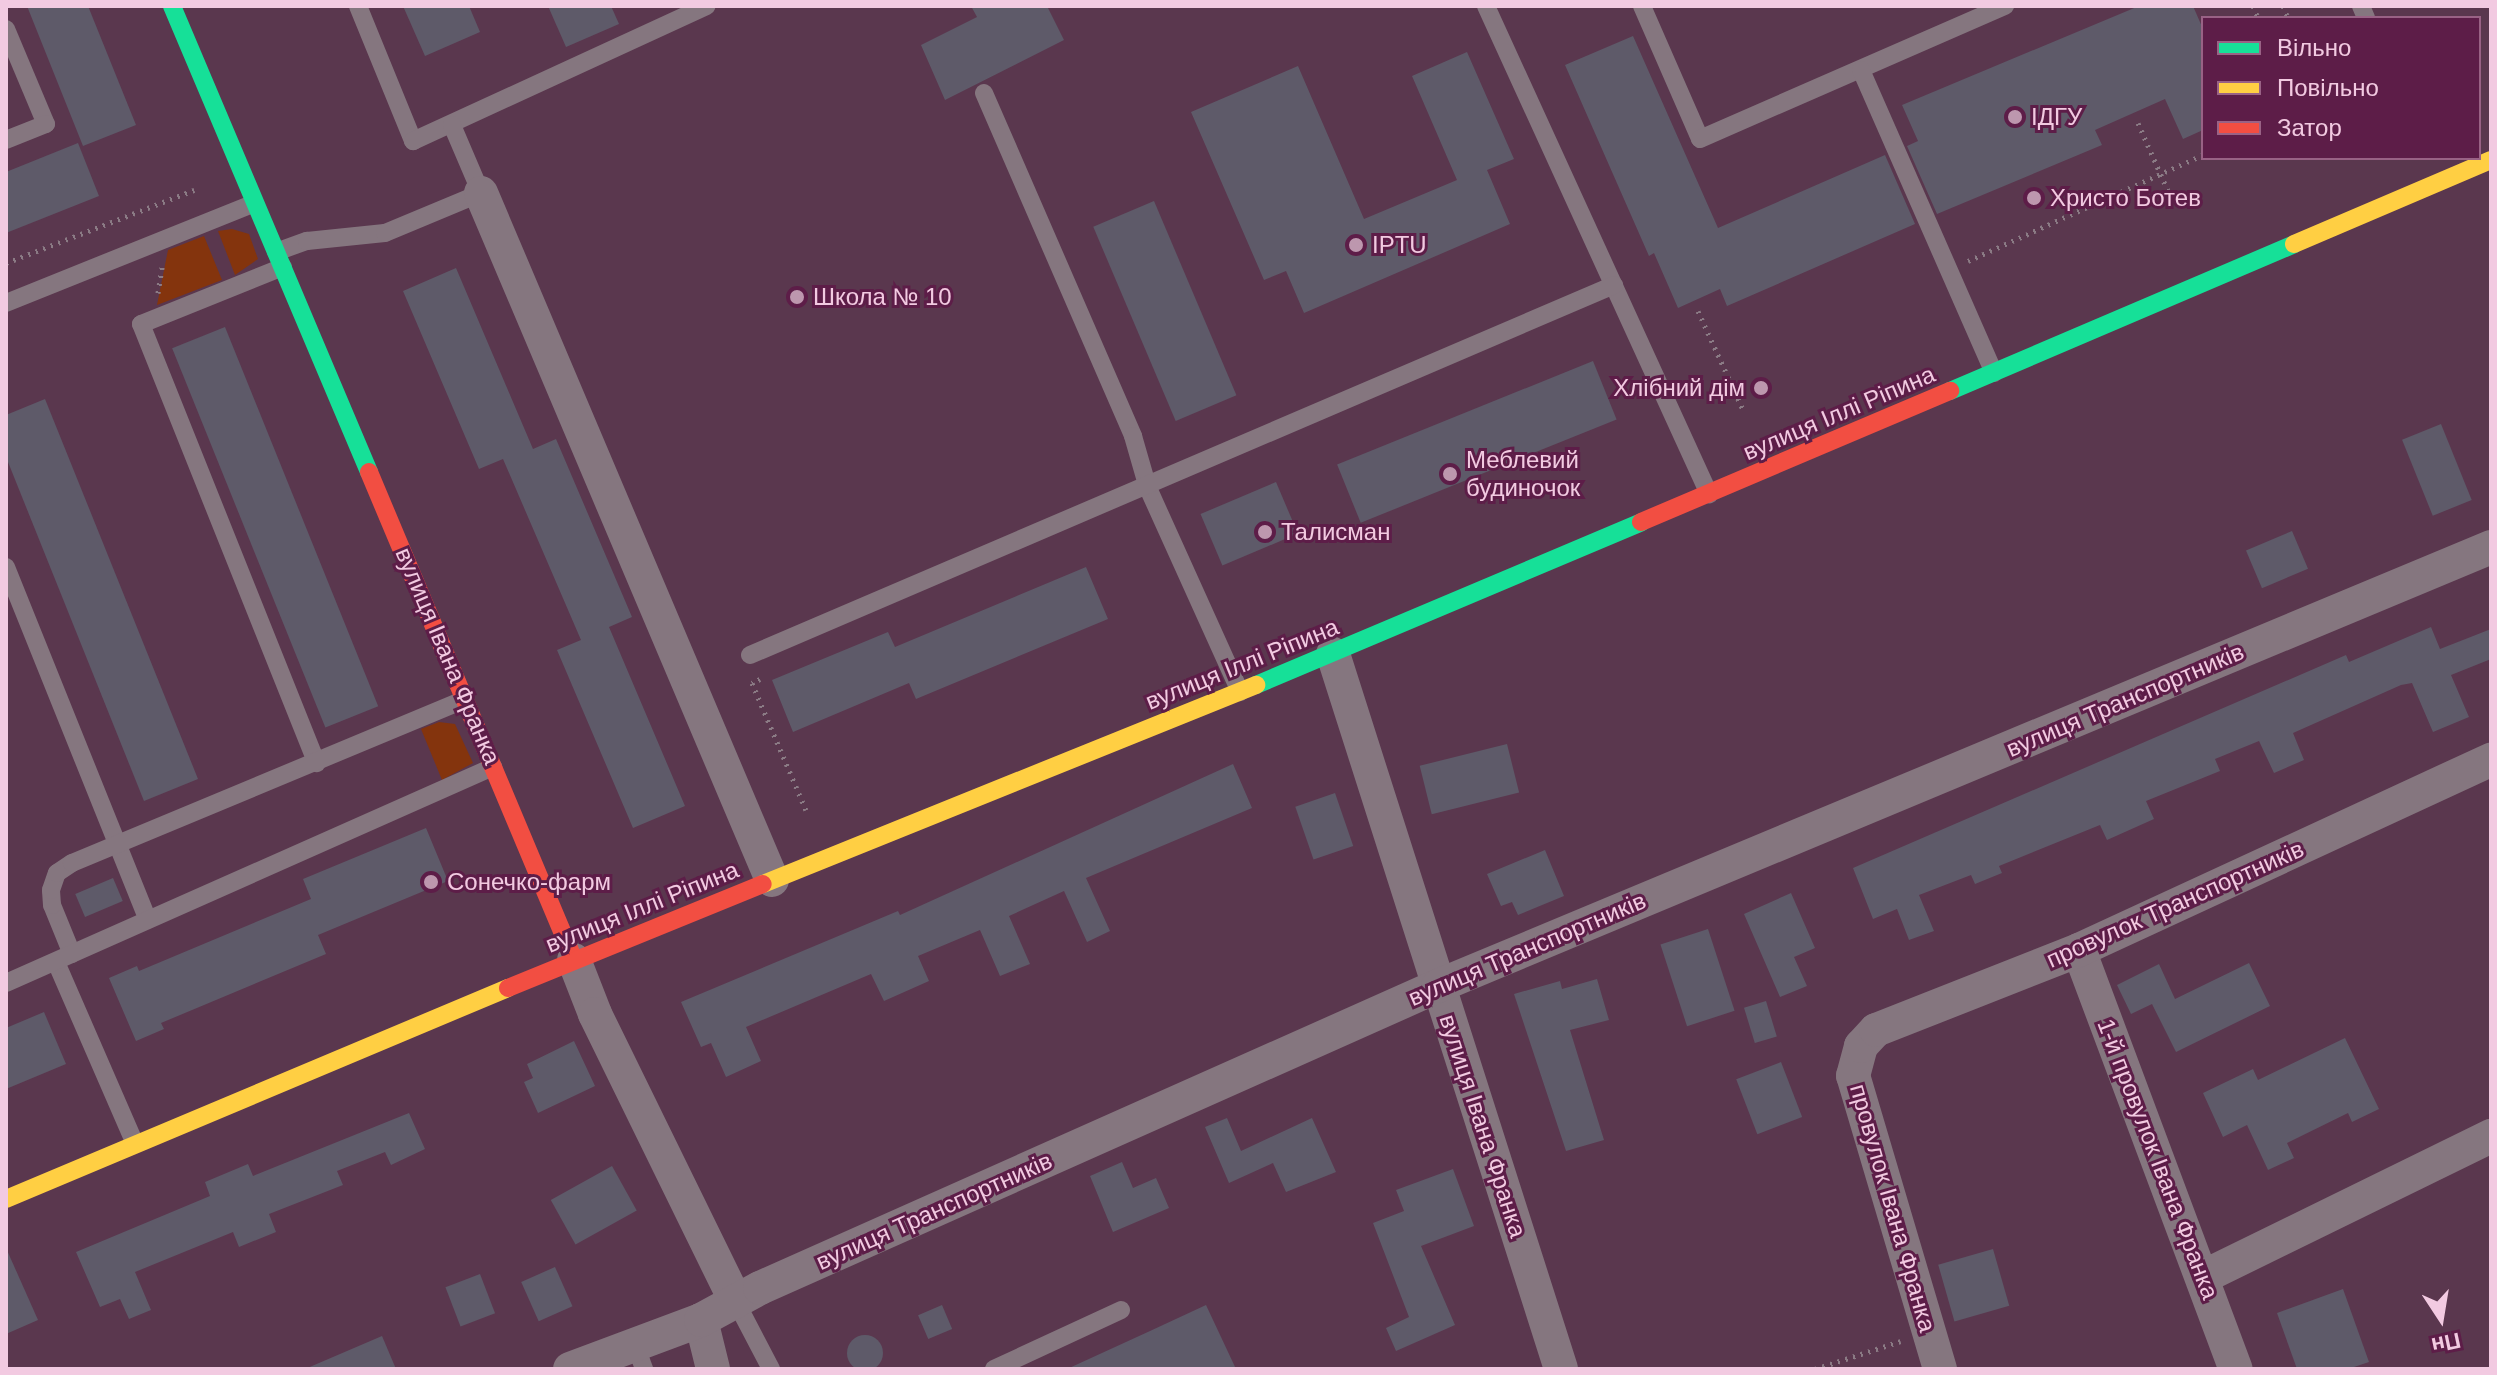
<!DOCTYPE html>
<html>
<head>
<meta charset="utf-8">
<style>
	body { margin:0 }
	#map { position:relative; width:2497px; height:1375px; overflow:hidden; background:#5a374e; font-family:Arial,sans-serif }
	div>[style] { position:absolute }
	[style*='--x'] { left:calc(var(--x)*1px); top:calc(var(--y)*1px); width:calc(var(--w)*1px); rotate:calc(var(--a)*1deg) }
	.green>* { inset:0; background:#84340d }
	.building>* { inset:0; background:#5e5a69; transform-origin:0 0 }
	.round { border-radius:50% }
	.path>* { height:5px; margin-top:-2.5px; transform-origin:0; background:repeating-linear-gradient(90deg,#8b7b85 0 2px,transparent 0 8px) }
	.lane>* { height:18px; margin:-9px; padding:0 9px; transform-origin:9px; border-radius:9px; background:#85767f }
	.street>* { height:34px; margin:-17px; padding:0 17px; transform-origin:17px; border-radius:17px; background:#85767f }
	.fast>* { height:18px; margin:-9px; padding:0 9px; transform-origin:9px; border-radius:9px; background:#16e098 }
	.slow>* { height:18px; margin:-9px; padding:0 9px; transform-origin:9px; border-radius:9px; background:#ffcf43 }
	.jam>* { height:18px; margin:-9px; padding:0 9px; transform-origin:9px; border-radius:9px; background:#f24e42 }
	.dots>* { width:22px; height:22px; translate:-50% -50%; box-sizing:border-box; border:4px solid #5d1d48; border-radius:50% }
	span { translate:-50% -50%; white-space:nowrap; text-align:center; line-height:1.15; -webkit-text-stroke:6px #5d1d48; paint-order:stroke }
	.poi-label { font-size:24px; color:#f2cae1 }
	.left { translate:0 -50%; text-align:left }
	.right { translate:-100% -50%; text-align:right }
	.street-label { font-size:24px; color:#f2cae1 }
	.frame { position:absolute; inset:0; border:8px solid #f2cae1; pointer-events:none }
	.legend { position:absolute; left:2201px; top:16px; width:280px; height:144px; box-sizing:border-box; background:#5d1d48; border:2px solid #996285; margin:0; padding:10px 14px; list-style:none; font-size:24px; color:#f2cae1 }
	.legend li { display:flex; align-items:center; gap:16px; height:40px }
	.legend b { width:40px; border:2px solid #996285 }
	.north { position:absolute; left:2401px; top:1279px; width:80px; height:80px; -webkit-text-stroke:6px #5d1d48; paint-order:stroke; rotate:168deg; font-size:22px; font-weight:700; line-height:32px; text-align:center; color:#f2cae1 }
	.north::after { content:''; display:block; margin:auto; width:28px; height:36px; background:#f2cae1; clip-path:polygon(50% 0,100% 100%,50% 72%,0 100%) }
</style>
</head>
<body>
<div id="map">
	<div class="green">
		<i style="clip-path:polygon(232px 229px,249px 234px,258px 259px,235px 275px,218px 231px)"></i>
		<i style="clip-path:polygon(204px 236px,222px 280px,157px 305px,168px 250px)"></i>
		<i style="clip-path:polygon(439px 722px,455px 724px,473px 763px,442px 780px,421px 729px)"></i>
	</div>
	<div class="building">
		<i style="clip-path:polygon(27px 6px,88px 6px,136px 125px,83px 146px)"></i>
		<i style="clip-path:polygon(403px 6px,469px 6px,480px 32px,425px 56px)"></i>
		<i style="clip-path:polygon(548px 6px,611px 6px,619px 24px,566px 47px)"></i>
		<i style="clip-path:polygon(971px 6px,1047px 6px,1064px 40px,945px 100px,921px 45px,977px 17px)"></i>
		<i style="clip-path:polygon(2139px 6px,2193px 6px,2203px 29px,2203px 130px,2183px 139px,2165px 99px,2095px 130px,2102px 145px,1937px 214px,1907px 146px,1918px 141px,1902px 105px)"></i>
		<i style="clip-path:polygon(1633px 36px,1718px 228px,1885px 155px,1915px 224px,1727px 306px,1720px 289px,1678px 308px,1654px 253px,1649px 256px,1565px 65px)"></i>
		<i style="clip-path:polygon(1467px 52px,1514px 159px,1487px 170px,1510px 224px,1304px 313px,1286px 271px,1264px 280px,1191px 112px,1298px 66px,1364px 219px,1457px 180px,1412px 76px)"></i>
		<i style="clip-path:polygon(78px 143px,99px 196px,6px 233px,6px 172px)"></i>
		<i style="left:1154px;top:201px;width:211px;height:66px;rotate:67deg"></i>
		<i style="clip-path:polygon(456px 268px,533px 449px,556px 439px,632px 617px,609px 627px,685px 806px,633px 828px,557px 650px,581px 640px,503px 459px,479px 469px,403px 291px)"></i>
		<i style="left:225px;top:327px;width:409px;height:57px;rotate:68deg"></i>
		<i style="left:1593px;top:361px;width:63px;height:276px;rotate:68deg"></i>
		<i style="clip-path:polygon(45px 399px,198px 779px,144px 801px,6px 457px,6px 415px)"></i>
		<i style="left:2441px;top:424px;width:82px;height:42px;rotate:68deg"></i>
		<i style="left:1276px;top:482px;width:56px;height:82px;rotate:67deg"></i>
		<i style="left:2292px;top:531px;width:41px;height:50px;rotate:67deg"></i>
		<i style="clip-path:polygon(1086px 567px,1108px 619px,916px 699px,909px 683px,793px 732px,772px 680px,888px 632px,895px 647px)"></i>
		<i style="clip-path:polygon(2431px 627px,2440px 649px,2491px 629px,2491px 659px,2451px 675px,2469px 717px,2433px 732px,2412px 683px,2401px 685px,2293px 733px,2304px 760px,2274px 773px,2259px 741px,2215px 759px,2220px 771px,2146px 801px,2154px 819px,2107px 840px,2100px 825px,1999px 866px,2002px 873px,1975px 884px,1971px 875px,1919px 895px,1934px 931px,1909px 940px,1897px 909px,1873px 919px,1853px 868px,2346px 655px,2349px 662px)"></i>
		<i style="left:1507px;top:744px;width:50px;height:90px;rotate:76deg"></i>
		<i style="clip-path:polygon(1233px 764px,1252px 808px,1086px 878px,1110px 931px,1087px 942px,1064px 891px,1009px 916px,1030px 964px,1000px 976px,980px 930px,918px 956px,929px 981px,884px 1001px,871px 974px,746px 1027px,761px 1061px,726px 1077px,711px 1043px,701px 1047px,681px 1002px,898px 911px,900px 915px)"></i>
		<i style="left:1335px;top:793px;width:56px;height:42px;rotate:71deg"></i>
		<i style="clip-path:polygon(426px 828px,448px 881px,318px 935px,326px 954px,161px 1023px,164px 1029px,136px 1041px,109px 978px,137px 966px,139px 971px,311px 899px,303px 879px)"></i>
		<i style="clip-path:polygon(1545px 850px,1564px 896px,1518px 915px,1512px 902px,1501px 906px,1487px 874px)"></i>
		<i style="left:113px;top:878px;width:25px;height:41px;rotate:67deg"></i>
		<i style="clip-path:polygon(1791px 893px,1815px 948px,1794px 957px,1807px 986px,1780px 997px,1744px 914px)"></i>
		<i style="left:1708px;top:929px;width:86px;height:50px;rotate:72deg"></i>
		<i style="clip-path:polygon(2249px 963px,2270px 1006px,2176px 1052px,2152px 1004px,2131px 1014px,2117px 985px,2159px 964px,2175px 999px)"></i>
		<i style="clip-path:polygon(1597px 979px,1609px 1020px,1570px 1030px,1604px 1140px,1566px 1151px,1514px 994px,1560px 981px,1562px 989px)"></i>
		<i style="left:1766px;top:1001px;width:37px;height:23px;rotate:73deg"></i>
		<i style="clip-path:polygon(44px 1012px,66px 1064px,6px 1089px,6px 1028px)"></i>
		<i style="clip-path:polygon(2345px 1038px,2379px 1109px,2352px 1122px,2348px 1113px,2287px 1143px,2294px 1158px,2268px 1170px,2247px 1125px,2223px 1137px,2203px 1093px,2253px 1069px,2258px 1080px)"></i>
		<i style="clip-path:polygon(574px 1041px,595px 1086px,538px 1113px,524px 1082px,533px 1078px,527px 1064px)"></i>
		<i style="left:1781px;top:1062px;width:59px;height:48px;rotate:69deg"></i>
		<i style="clip-path:polygon(409px 1113px,425px 1149px,391px 1165px,385px 1152px,337px 1171px,343px 1185px,269px 1214px,276px 1232px,239px 1247px,233px 1232px,135px 1272px,151px 1310px,129px 1319px,120px 1299px,100px 1307px,76px 1252px,210px 1196px,205px 1182px,248px 1164px,253px 1176px)"></i>
		<i style="clip-path:polygon(1227px 1118px,1241px 1151px,1312px 1118px,1336px 1172px,1286px 1192px,1273px 1163px,1229px 1183px,1205px 1127px)"></i>
		<i style="clip-path:polygon(1122px 1162px,1133px 1188px,1156px 1178px,1169px 1208px,1113px 1232px,1090px 1176px)"></i>
		<i style="left:612px;top:1166px;width:51px;height:70px;rotate:61deg"></i>
		<i style="clip-path:polygon(1453px 1169px,1474px 1226px,1421px 1246px,1455px 1325px,1396px 1351px,1386px 1328px,1409px 1317px,1373px 1223px,1404px 1211px,1396px 1190px)"></i>
		<i style="clip-path:polygon(6px 1248px,38px 1320px,6px 1334px)"></i>
		<i style="left:1993px;top:1249px;width:59px;height:57px;rotate:74deg"></i>
		<i style="left:555px;top:1267px;width:43px;height:37px;rotate:66deg"></i>
		<i style="left:480px;top:1274px;width:42px;height:37px;rotate:69deg"></i>
		<i style="clip-path:polygon(2343px 1289px,2369px 1362px,2348px 1369px,2297px 1369px,2277px 1313px)"></i>
		<i style="left:942px;top:1305px;width:26px;height:26px;rotate:67deg"></i>
		<i style="clip-path:polygon(1206px 1305px,1236px 1369px,1067px 1369px,1150px 1331px)"></i>
		<i class="round" style="left:847px;top:1335px;width:36px;height:36px"></i>
		<i style="clip-path:polygon(382px 1336px,396px 1369px,305px 1369px)"></i>
	</div>
	<div class="path">
		<i style="--x:2253;--y:6;--w:13;--a:67"></i>
		<i style="--x:2283;--y:6;--w:13;--a:67"></i>
		<i style="--x:2138;--y:123;--w:77;--a:66.1"></i>
		<i style="--x:1968;--y:261;--w:258;--a:-24.3"></i>
		<i style="--x:6;--y:263;--w:202;--a:-21.2"></i>
		<i style="--x:158;--y:293;--w:30;--a:-81"></i>
		<i style="--x:1698;--y:311;--w:111;--a:65.5"></i>
		<i style="--x:760;--y:679;--w:9;--a:153"></i>
		<i style="--x:752;--y:683;--w:138;--a:67"></i>
		<i style="--x:1815;--y:1369;--w:90;--a:-18"></i>
	</div>
	<div class="lane">
		<i style="--x:358;--y:6;--w:146;--a:67.8"></i>
		<i style="--x:413;--y:141;--w:323;--a:-24.7"></i>
		<i style="--x:1486;--y:6;--w:537;--a:65.44"></i>
		<i style="--x:1642;--y:6;--w:145;--a:66.4"></i>
		<i style="--x:1700;--y:139;--w:333;--a:-23.6"></i>
		<i style="--x:2361;--y:6;--w:13;--a:67"></i>
		<i style="--x:6;--y:29;--w:103;--a:67.2"></i>
		<i style="--x:46;--y:124;--w:43;--a:158.2"></i>
		<i style="--x:1861;--y:70;--w:331;--a:66.3"></i>
		<i style="--x:984;--y:93;--w:374;--a:66.5"></i>
		<i style="--x:1133;--y:436;--w:54;--a:73.9"></i>
		<i style="--x:1148;--y:488;--w:224;--a:65.7"></i>
		<i style="--x:276;--y:252;--w:33;--a:-20"></i>
		<i style="--x:307;--y:241;--w:78;--a:-5.9"></i>
		<i style="--x:385;--y:233;--w:104;--a:-22.6"></i>
		<i style="--x:481;--y:193;--w:74;--a:-113.1"></i>
		<i style="--x:283;--y:267;--w:153;--a:158.1"></i>
		<i style="--x:141;--y:324;--w:473;--a:68.2"></i>
		<i style="--x:6;--y:303;--w:268;--a:-21.9"></i>
		<i style="--x:6;--y:567;--w:380;--a:68.1"></i>
		<i style="--x:750;--y:655;--w:940;--a:-23.18"></i>
		<i style="--x:72;--y:954;--w:53;--a:-112.2"></i>
		<i style="--x:52;--y:905;--w:15;--a:-94"></i>
		<i style="--x:51;--y:890;--w:18;--a:-71"></i>
		<i style="--x:57;--y:873;--w:18;--a:-34"></i>
		<i style="--x:72;--y:863;--w:425;--a:-22.6"></i>
		<i style="--x:56;--y:962;--w:198;--a:66.5"></i>
		<i style="--x:6;--y:983;--w:533;--a:-23.92"></i>
		<i style="--x:735;--y:1300;--w:78;--a:62.4"></i>
		<i style="--x:635;--y:1344;--w:27;--a:70"></i>
		<i style="--x:994;--y:1369;--w:140;--a:-24.9"></i>
	</div>
	<div class="street">
		<i style="--x:481;--y:193;--w:746;--a:67.04"></i>
		<i style="--x:1333;--y:654;--w:750;--a:72.31"></i>
		<i style="--x:2079;--y:950;--w:447;--a:69.5"></i>
		<i style="--x:574;--y:960;--w:58;--a:68.7"></i>
		<i style="--x:595;--y:1014;--w:318;--a:63.9"></i>
		<i style="--x:2203;--y:1277;--w:321;--a:-26.1"></i>
		<i style="--x:701;--y:1320;--w:50;--a:76.2"></i>
		<i style="--x:570;--y:1369;--w:140;--a:-20.5"></i>
		<i style="--x:701;--y:1320;--w:67;--a:-28.5"></i>
		<i style="--x:760;--y:1288;--w:742;--a:-24.01"></i>
		<i style="--x:1438;--y:986;--w:1141;--a:-22.63"></i>
		<i style="--x:1940;--y:1369;--w:306;--a:-106.5"></i>
		<i style="--x:1853;--y:1076;--w:31;--a:-75"></i>
		<i style="--x:1861;--y:1046;--w:22;--a:-47"></i>
		<i style="--x:1876;--y:1030;--w:218;--a:-21.5"></i>
		<i style="--x:2079;--y:950;--w:454;--a:-24.8"></i>
	</div>
	<div class="fast">
		<i style="--x:172;--y:6;--w:506;--a:67.08"></i>
		<i style="--x:1950;--y:391;--w:374;--a:-23.1"></i>
		<i style="--x:1256;--y:685;--w:418;--a:-22.9"></i>
	</div>
	<div class="slow">
		<i style="--x:2294;--y:244;--w:214;--a:-23.1"></i>
		<i style="--x:763;--y:884;--w:532;--a:-21.98"></i>
		<i style="--x:6;--y:1199;--w:545;--a:-22.8"></i>
	</div>
	<div class="jam">
		<i style="--x:369;--y:472;--w:529;--a:67.21"></i>
		<i style="--x:1641;--y:522;--w:336;--a:-23"></i>
		<i style="--x:508;--y:988;--w:275;--a:-22.2"></i>
	</div>
	<div class="dots">
		<i style="left:2015px;top:117px;background:#bd97ae"></i>
		<i style="left:2034px;top:198px;background:#bd97ae"></i>
		<i style="left:1356px;top:245px;background:#bd97ae"></i>
		<i style="left:797px;top:297px;background:#bd97ae"></i>
		<i style="left:1761px;top:388px;background:#bd97ae"></i>
		<i style="left:1450px;top:474px;background:#bd97ae"></i>
		<i style="left:1265px;top:532px;background:#bd97ae"></i>
		<i style="left:431px;top:882px;background:#bd97ae"></i>
	</div>
	<div class="poi-label">
		<span class="left" style="left:2031px;top:117px">ІДГУ</span>
		<span class="left" style="left:2050px;top:198px">Христо Ботев</span>
		<span class="left" style="left:1372px;top:245px">IPTU</span>
		<span class="left" style="left:813px;top:297px">Школа № 10</span>
		<span class="right" style="left:1745px;top:388px">Хлібний дім</span>
		<span class="left" style="left:1466px;top:474px">Меблевий<br>будиночок</span>
		<span class="left" style="left:1281px;top:532px">Талисман</span>
		<span class="left" style="left:447px;top:882px">Сонечко-фарм</span>
	</div>
	<div class="street-label">
		<span style="left:1839px;top:413px;rotate:-23deg">вулиця Іллі Ріпина</span>
		<span style="left:448px;top:656px;rotate:67deg">вулиця Івана Франка</span>
		<span style="left:1242px;top:664px;rotate:-22deg">вулиця Іллі Ріпина</span>
		<span style="left:2125px;top:700px;rotate:-23deg">вулиця Транспортників</span>
		<span style="left:2175px;top:904px;rotate:-24deg">провулок Транспортників</span>
		<span style="left:642px;top:907px;rotate:-22deg">вулиця Іллі Ріпина</span>
		<span style="left:1527px;top:949px;rotate:-23deg">вулиця Транспортників</span>
		<span style="left:1483px;top:1126px;rotate:72deg">вулиця Івана Франка</span>
		<span style="left:2158px;top:1159px;rotate:69deg">1-й провулок Івана Франка</span>
		<span style="left:1893px;top:1208px;rotate:74deg">провулок Івана Франка</span>
		<span style="left:934px;top:1211px;rotate:-24deg">вулиця Транспортників</span>
	</div>
	<div class="frame"></div>
	<ul class="legend">
	<li><b style="height:10px;background:#16e098"></b>Вільно</li>
	<li><b style="height:10px;background:#ffcf43"></b>Повільно</li>
	<li><b style="height:10px;background:#f24e42"></b>Затор</li>
	</ul>
	<div class="north">Пн</div>
</div>
</body>
</html>
